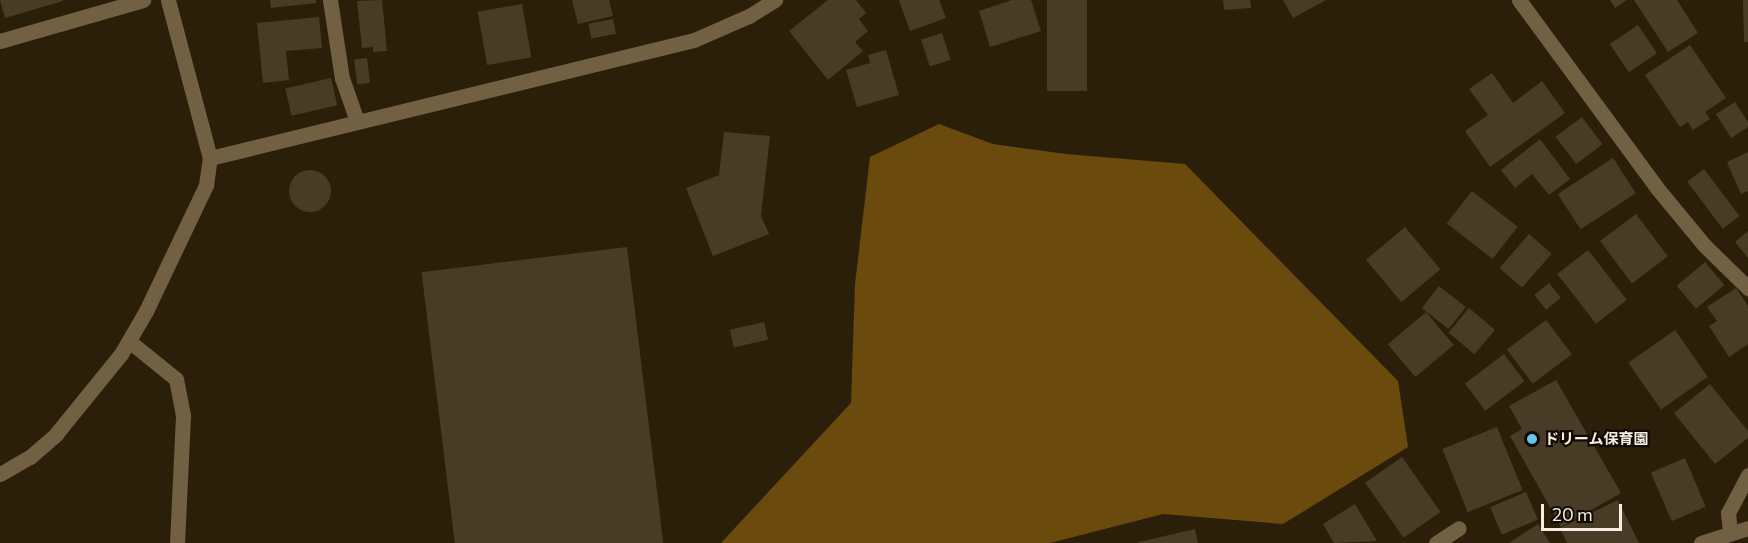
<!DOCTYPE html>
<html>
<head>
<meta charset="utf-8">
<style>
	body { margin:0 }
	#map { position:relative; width:1748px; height:543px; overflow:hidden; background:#2c1f0a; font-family:Commissioner,"Noto Sans JP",sans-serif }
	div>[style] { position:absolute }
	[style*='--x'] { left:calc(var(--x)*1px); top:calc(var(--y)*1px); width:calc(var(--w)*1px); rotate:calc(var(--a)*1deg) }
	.forest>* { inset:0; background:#6a4b0d }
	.building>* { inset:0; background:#493c26; transform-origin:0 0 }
	.round { border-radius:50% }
	.lane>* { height:15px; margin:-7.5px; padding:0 7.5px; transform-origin:7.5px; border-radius:7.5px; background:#726043 }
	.street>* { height:15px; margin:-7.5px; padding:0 7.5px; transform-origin:7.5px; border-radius:7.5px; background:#726043 }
	.dots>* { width:16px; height:16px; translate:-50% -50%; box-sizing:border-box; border:3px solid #100a03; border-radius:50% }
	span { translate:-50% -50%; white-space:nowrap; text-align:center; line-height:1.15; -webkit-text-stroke:4.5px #100a03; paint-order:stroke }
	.poi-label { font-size:15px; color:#f5ede0; font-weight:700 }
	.left { translate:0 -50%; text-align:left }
	.scale { position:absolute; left:1541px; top:504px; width:81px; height:27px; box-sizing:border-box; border:3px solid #f5ede0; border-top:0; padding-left:8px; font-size:18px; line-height:21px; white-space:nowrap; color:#f5ede0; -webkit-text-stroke:4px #100a03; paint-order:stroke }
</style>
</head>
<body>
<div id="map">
	<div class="forest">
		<i style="clip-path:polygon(939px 124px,993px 144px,1066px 154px,1185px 164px,1398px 381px,1408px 447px,1283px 524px,1163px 514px,1050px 543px,721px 543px,851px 403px,855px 284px,870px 157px)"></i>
	</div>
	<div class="building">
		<i style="clip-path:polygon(0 0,63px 0,63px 1px,5px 18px)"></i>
		<i style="clip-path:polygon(270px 0,316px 0,316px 3px,271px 8px)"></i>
		<i style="clip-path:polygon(382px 0,387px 51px,373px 52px,373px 47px,362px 48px,357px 1px)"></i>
		<i style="clip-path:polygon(572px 0,609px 0,613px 16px,578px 24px)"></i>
		<i style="clip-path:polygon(828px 0,856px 0,866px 13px,859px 19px,868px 31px,855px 42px,863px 51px,828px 80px,789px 31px)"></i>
		<i style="clip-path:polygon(899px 0,939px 0,946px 18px,910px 31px)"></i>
		<i style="clip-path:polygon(1012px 0,1031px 0,1041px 31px,990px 47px,979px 11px)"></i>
		<i style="left:1047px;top:0;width:40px;height:91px"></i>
		<i style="clip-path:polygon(1223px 0,1250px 0,1251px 8px,1224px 10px)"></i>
		<i style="clip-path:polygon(1283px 0,1326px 0,1293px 18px)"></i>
		<i style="clip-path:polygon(1610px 0,1627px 0,1615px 8px)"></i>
		<i style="clip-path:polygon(1634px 0,1677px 0,1698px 33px,1668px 52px)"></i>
		<i style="clip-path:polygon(1743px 0,1748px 0,1748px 42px,1744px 42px)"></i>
		<i style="left:522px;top:4px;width:54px;height:45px;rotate:80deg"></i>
		<i style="clip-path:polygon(319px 17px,322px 48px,286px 51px,289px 80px,263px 83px,257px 23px)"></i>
		<i style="left:613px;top:19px;width:15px;height:25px;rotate:79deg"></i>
		<i style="left:1638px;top:25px;width:34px;height:34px;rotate:56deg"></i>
		<i style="left:942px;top:33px;width:28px;height:22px;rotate:72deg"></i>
		<i style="clip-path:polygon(1690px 45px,1726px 98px,1705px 112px,1710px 119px,1693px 130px,1688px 122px,1680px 127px,1645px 75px)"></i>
		<i style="clip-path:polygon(886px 50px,899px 95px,857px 107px,846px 70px,870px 63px,868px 55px)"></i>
		<i style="left:367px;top:58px;width:25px;height:13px;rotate:83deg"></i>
		<i style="clip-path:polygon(1492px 73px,1513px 103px,1542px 81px,1565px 113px,1490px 167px,1465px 131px,1488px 115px,1469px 89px)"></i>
		<i style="left:331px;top:78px;width:28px;height:47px;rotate:77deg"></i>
		<i style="clip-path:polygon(1735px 102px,1748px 122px,1748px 127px,1731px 138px,1716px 114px)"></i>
		<i style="left:1582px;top:117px;width:34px;height:33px;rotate:53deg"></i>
		<i style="clip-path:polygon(724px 132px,770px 136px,761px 216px,769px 234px,713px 256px,686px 188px,719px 175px)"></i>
		<i style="clip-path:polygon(1540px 139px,1570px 179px,1549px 195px,1532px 174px,1515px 188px,1501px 170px)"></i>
		<i style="clip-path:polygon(1748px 152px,1748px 191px,1741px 194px,1727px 162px)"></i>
		<i style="left:1613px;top:158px;width:42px;height:66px;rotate:57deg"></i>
		<i style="left:1704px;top:169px;width:59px;height:21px;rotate:53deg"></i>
		<i class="round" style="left:289px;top:170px;width:42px;height:42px"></i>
		<i style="left:1472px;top:191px;width:58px;height:41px;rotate:38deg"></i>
		<i style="left:1636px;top:214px;width:53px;height:45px;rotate:53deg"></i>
		<i style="left:1405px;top:227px;width:55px;height:51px;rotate:50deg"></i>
		<i style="clip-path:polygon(1748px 231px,1748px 258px,1735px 242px)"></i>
		<i style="left:1529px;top:234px;width:30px;height:45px;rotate:41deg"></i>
		<i style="left:627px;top:247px;width:298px;height:207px;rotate:83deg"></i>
		<i style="left:1588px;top:250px;width:63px;height:39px;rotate:52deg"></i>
		<i style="left:1705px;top:262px;width:30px;height:37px;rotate:50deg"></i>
		<i style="left:1549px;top:283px;width:19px;height:19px;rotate:51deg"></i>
		<i style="left:1439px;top:286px;width:34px;height:28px;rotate:38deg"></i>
		<i style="clip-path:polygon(1736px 288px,1748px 306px,1748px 344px,1729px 357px,1709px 326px,1717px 321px,1707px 307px)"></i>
		<i style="left:1469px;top:308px;width:34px;height:32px;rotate:40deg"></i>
		<i style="left:1426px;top:312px;width:43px;height:50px;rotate:50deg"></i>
		<i style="left:1546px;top:320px;width:43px;height:49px;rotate:53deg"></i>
		<i style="left:764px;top:322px;width:18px;height:35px;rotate:77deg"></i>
		<i style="left:1675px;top:330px;width:57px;height:57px;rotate:55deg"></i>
		<i style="left:1504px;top:354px;width:34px;height:49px;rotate:53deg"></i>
		<i style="clip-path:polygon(1556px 380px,1621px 493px,1561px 527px,1510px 436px,1522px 429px,1509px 406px)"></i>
		<i style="clip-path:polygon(1710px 384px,1748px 431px,1748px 438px,1715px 464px,1674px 413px)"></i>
		<i style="left:1497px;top:427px;width:68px;height:59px;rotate:68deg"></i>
		<i style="left:1402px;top:457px;width:67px;height:45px;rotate:55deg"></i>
		<i style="left:1685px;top:458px;width:53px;height:37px;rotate:67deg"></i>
		<i style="left:1526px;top:492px;width:30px;height:39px;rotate:67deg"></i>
		<i style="clip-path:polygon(1618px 500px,1639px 543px,1567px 543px,1560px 528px)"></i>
		<i style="clip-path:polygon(1355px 504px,1377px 541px,1334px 543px,1323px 524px)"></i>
		<i style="clip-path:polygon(1538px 524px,1550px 543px,1509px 543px)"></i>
		<i style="clip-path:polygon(1195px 529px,1198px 543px,1139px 543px,1139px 542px)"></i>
	</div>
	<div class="lane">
		<i style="--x:0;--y:41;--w:149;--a:-16"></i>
	</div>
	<div class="street">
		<i style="--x:330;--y:0;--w:79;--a:81.3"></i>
		<i style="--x:342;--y:78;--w:46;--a:70.8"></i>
		<i style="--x:1519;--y:0;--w:233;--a:53.7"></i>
		<i style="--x:1657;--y:188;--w:74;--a:50.5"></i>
		<i style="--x:1704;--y:245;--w:62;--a:44.3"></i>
		<i style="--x:210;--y:158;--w:498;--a:-13.7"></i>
		<i style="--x:694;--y:40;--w:60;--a:-23.6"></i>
		<i style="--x:749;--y:16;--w:31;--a:-32"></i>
		<i style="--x:129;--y:341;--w:60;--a:39"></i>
		<i style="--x:176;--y:379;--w:38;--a:79"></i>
		<i style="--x:183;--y:416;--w:127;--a:92.7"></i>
		<i style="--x:0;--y:474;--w:34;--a:-30"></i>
		<i style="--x:30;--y:457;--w:35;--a:-41"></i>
		<i style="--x:56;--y:434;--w:103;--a:-50.9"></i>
		<i style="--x:121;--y:354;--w:50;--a:-59.8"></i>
		<i style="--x:146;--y:311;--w:140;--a:-64.5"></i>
		<i style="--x:206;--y:185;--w:27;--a:-82"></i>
		<i style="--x:210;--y:158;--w:163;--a:-104.9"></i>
		<i style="--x:1730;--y:532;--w:19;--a:-96"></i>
		<i style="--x:1728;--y:513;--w:43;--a:-62.2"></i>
		<i style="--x:1436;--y:543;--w:27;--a:-33"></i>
		<i style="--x:1701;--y:543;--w:49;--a:-17.7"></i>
	</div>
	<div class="dots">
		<i style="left:1532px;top:439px;background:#65c5ee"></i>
	</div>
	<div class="poi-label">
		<span class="left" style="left:1544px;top:439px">ドリーム保育園</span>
	</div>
	<div class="scale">20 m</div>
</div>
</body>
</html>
